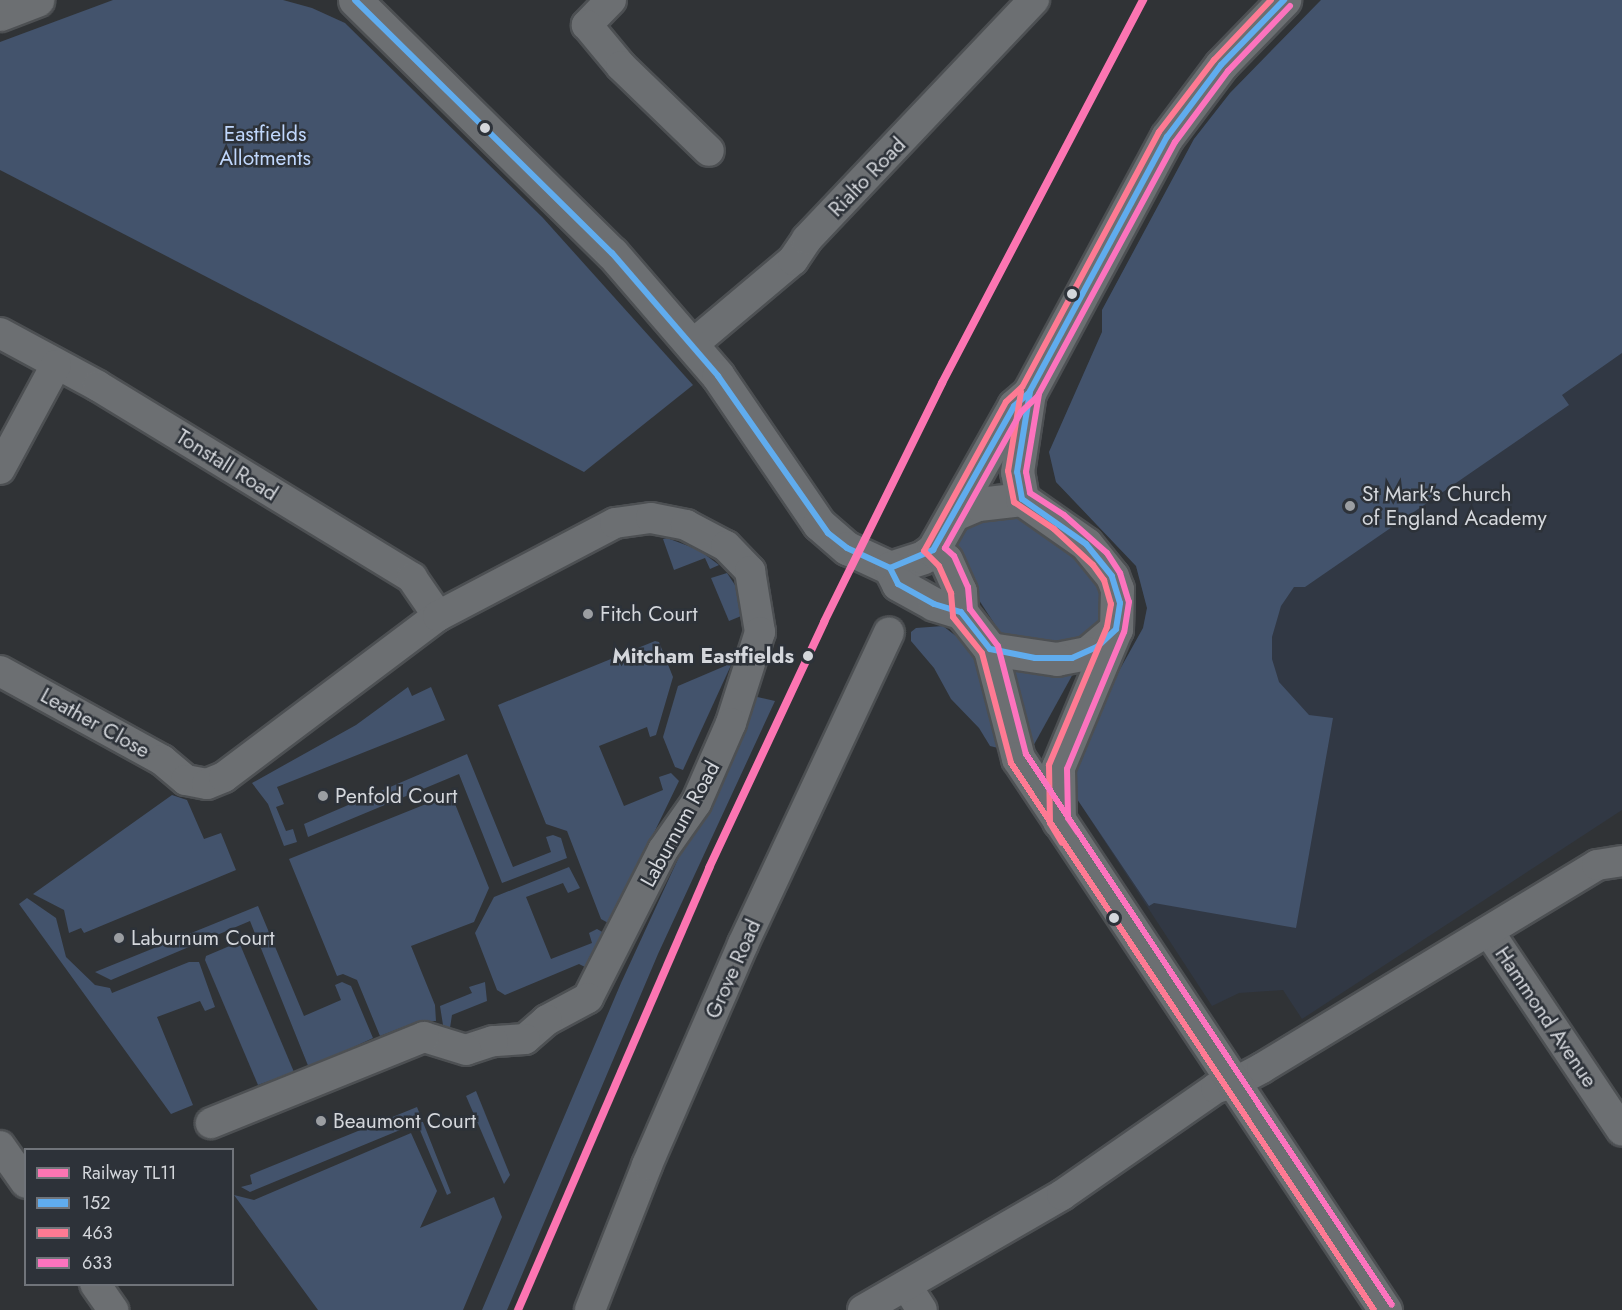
<!DOCTYPE html>
<html>
<head>
<meta charset="utf-8">
<style>
	body { margin:0 }
	#map { position:relative; width:1622px; height:1310px; overflow:hidden; background:#303336; font-family:Jost,sans-serif }
	div>[style] { position:absolute }
	[style*='--x'] { left:calc(var(--x)*1px); top:calc(var(--y)*1px); width:calc(var(--w)*1px); rotate:calc(var(--a)*1deg) }
	.built>* { inset:0; background:#313844 }
	.green>* { inset:0; background:#43536c }
	.roads { filter:drop-shadow(2px 0 #4d5053) drop-shadow(-2px 0 #4d5053) drop-shadow(0 2px #4d5053) drop-shadow(0 -2px #4d5053) }
	.street>* { height:30px; margin:-15px; padding:0 15px; transform-origin:15px; border-radius:15px; background:#6c6f72 }
	.secondary>* { height:33px; margin:-16.5px; padding:0 16.5px; transform-origin:16.5px; border-radius:16.5px; background:#6c6f72 }
	.bus-1>* { height:6px; margin:-3px; padding:0 3px; transform-origin:3px; border-radius:3px; background:#60acee }
	.bus-2>* { height:6px; margin:-3px; padding:0 3px; transform-origin:3px; border-radius:3px; background:#fe7a93 }
	.bus-3>* { height:6px; margin:-3px; padding:0 3px; transform-origin:3px; border-radius:3px; background:#fc73be }
	.rail-1>* { height:8px; margin:-4px; padding:0 4px; transform-origin:4px; border-radius:4px; background:#fc75b2 }
	.dots>* { width:16px; height:16px; translate:-50% -50%; box-sizing:border-box; border:3px solid #2d3239; border-radius:50% }
	span { translate:-50% -50%; white-space:nowrap; text-align:center; line-height:1.15; -webkit-text-stroke:5px #2d3239; paint-order:stroke }
	.park-label { font-size:21px; color:#c0d7fc }
	.street-label { font-size:21px; color:#d4d7dc }
	.poi-label { font-size:21px; color:#d4d7dc }
	.left { translate:0 -50%; text-align:left }
	.stop-label { font-size:21px; color:#d4d7dc; font-weight:700 }
	.right { translate:-100% -50%; text-align:right }
	.legend { position:absolute; left:24px; top:1148px; width:210px; height:138px; box-sizing:border-box; background:#2d3239; border:2px solid #70747a; margin:0; padding:8px 10px; list-style:none; font-size:18px; color:#d4d7dc }
	.legend li { display:flex; align-items:center; gap:12px; height:30px }
	.legend b { width:30px; border:2px solid #70747a }
</style>
</head>
<body>
<div id="map">
	<div class="built">
		<i style="clip-path:polygon(1321px 0,1622px 0,1622px 810px,1302px 1019px,1283px 990px,1239px 993px,1212px 1006px,1075px 796px,1105px 696px,1143px 628px,1147px 608px,1136px 566px,1056px 482px,1049px 452px,1102px 332px,1102px 310px,1194px 139px,1230px 93px)"></i>
	</div>
	<div class="green">
		<i style="clip-path:polygon(113px 0,283px 0,312px 8px,345px 23px,543px 218px,693px 385px,584px 472px,0 170px,0 42px)"></i>
		<i style="clip-path:polygon(1321px 0,1622px 0,1622px 353px,1562px 395px,1569px 405px,1305px 587px,1294px 587px,1281px 606px,1272px 637px,1272px 659px,1279px 682px,1309px 715px,1333px 718px,1296px 928px,1154px 903px,1149px 906px,1075px 796px,1070px 777px,1105px 696px,1143px 628px,1147px 608px,1136px 566px,1056px 482px,1049px 452px,1102px 332px,1102px 310px,1194px 139px,1230px 93px)"></i>
		<i style="clip-path:polygon(1002px 513px,1021px 516px,1092px 573px,1102px 593px,1102px 612px,1094px 631px,1079px 645px,1003px 637px,977px 597px,957px 562px,958px 544px,969px 526px,978px 519px)"></i>
		<i style="clip-path:polygon(667px 538px,699px 550px,719px 565px,710px 569px,705px 558px,674px 570px,663px 539px)"></i>
		<i style="clip-path:polygon(727px 573px,741px 594px,746px 614px,729px 621px,711px 578px)"></i>
		<i style="clip-path:polygon(943px 626px,965px 643px,981px 672px,998px 748px,990px 746px,979px 728px,951px 699px,934px 668px,911px 641px,911px 632px,916px 628px)"></i>
		<i style="clip-path:polygon(655px 641px,659px 642px,673px 677px,656px 735px,650px 737px,647px 727px,599px 746px,624px 806px,663px 790px,659px 777px,671px 773px,679px 781px,610px 924px,601px 919px,567px 831px,546px 824px,498px 705px)"></i>
		<i style="clip-path:polygon(732px 663px,683px 770px,675px 767px,663px 737px,678px 686px)"></i>
		<i style="clip-path:polygon(1011px 669px,1074px 672px,1031px 750px)"></i>
		<i style="clip-path:polygon(408px 687px,412px 696px,431px 687px,445px 720px,277px 787px,284px 804px,276px 807px,286px 831px,293px 829px,297px 842px,284px 846px,268px 804px,252px 783px,356px 725px)"></i>
		<i style="clip-path:polygon(753px 696px,775px 701px,658px 954px,507px 1310px,482px 1310px,621px 983px)"></i>
		<i style="clip-path:polygon(467px 754px,513px 867px,551px 852px,546px 837px,553px 835px,561px 838px,567px 858px,502px 883px,459px 774px,308px 837px,304px 824px)"></i>
		<i style="clip-path:polygon(451px 794px,489px 888px,474px 922px,411px 946px,435px 1005px,436px 1021px,416px 1022px,380px 1036px,357px 980px,343px 974px,337px 976px,289px 859px)"></i>
		<i style="clip-path:polygon(172px 795px,187px 800px,204px 839px,221px 833px,236px 870px,84px 933px,81px 928px,69px 933px,64px 910px,33px 894px)"></i>
		<i style="clip-path:polygon(569px 867px,580px 888px,568px 893px,563px 883px,526px 897px,551px 959px,592px 943px,589px 933px,597px 929px,606px 934px,589px 969px,579px 964px,505px 995px,497px 990px,475px 933px,494px 897px)"></i>
		<i style="clip-path:polygon(27px 898px,56px 918px,66px 957px,95px 985px,110px 988px,112px 993px,189px 962px,199px 962px,215px 1007px,205px 1011px,200px 1001px,157px 1017px,193px 1105px,171px 1114px,19px 904px)"></i>
		<i style="clip-path:polygon(258px 906px,304px 1016px,341px 1000px,335px 985px,342px 982px,351px 986px,373px 1038px,309px 1068px,250px 921px,111px 980px,95px 972px)"></i>
		<i style="clip-path:polygon(239px 942px,294px 1072px,258px 1085px,205px 960px,206px 956px)"></i>
		<i style="clip-path:polygon(485px 982px,487px 1001px,452px 1015px,450px 1028px,443px 1025px,440px 1006px,472px 993px,469px 987px)"></i>
		<i style="clip-path:polygon(476px 1091px,510px 1175px,504px 1184px,466px 1096px)"></i>
		<i style="clip-path:polygon(417px 1107px,451px 1193px,447px 1195px,417px 1123px,250px 1192px,241px 1187px,252px 1184px,250px 1175px)"></i>
		<i style="clip-path:polygon(411px 1133px,437px 1191px,420px 1228px,494px 1197px,502px 1217px,463px 1310px,318px 1310px,234px 1195px,254px 1200px)"></i>
	</div>
	<div class="roads">
		<div class="street">
			<i style="--x:611;--y:0;--w:35;--a:134"></i>
			<i style="--x:587;--y:25;--w:53;--a:50.3"></i>
			<i style="--x:621;--y:66;--w:122;--a:44"></i>
			<i style="--x:0;--y:333;--w:111;--a:28.4"></i>
			<i style="--x:98;--y:386;--w:368;--a:31.4"></i>
			<i style="--x:412;--y:578;--w:46;--a:55.6"></i>
			<i style="--x:692;--y:345;--w:132;--a:-40.1"></i>
			<i style="--x:793;--y:260;--w:25;--a:-56"></i>
			<i style="--x:807;--y:239;--w:330;--a:-46.5"></i>
			<i style="--x:0;--y:469;--w:118;--a:-61.7"></i>
			<i style="--x:0;--y:671;--w:185;--a:28.8"></i>
			<i style="--x:162;--y:760;--w:31;--a:40"></i>
			<i style="--x:186;--y:780;--w:21;--a:11"></i>
			<i style="--x:207;--y:784;--w:18;--a:-22"></i>
			<i style="--x:224;--y:777;--w:268;--a:-37"></i>
			<i style="--x:438;--y:616;--w:200;--a:-27.7"></i>
			<i style="--x:615;--y:523;--w:36;--a:-8"></i>
			<i style="--x:651;--y:518;--w:36;--a:11"></i>
			<i style="--x:686;--y:525;--w:45;--a:27.7"></i>
			<i style="--x:726;--y:546;--w:35;--a:46"></i>
			<i style="--x:750;--y:571;--w:62;--a:80.7"></i>
			<i style="--x:760;--y:632;--w:96;--a:107.7"></i>
			<i style="--x:731;--y:723;--w:87;--a:113.6"></i>
			<i style="--x:696;--y:803;--w:57;--a:125.1"></i>
			<i style="--x:663;--y:850;--w:166;--a:116.9"></i>
			<i style="--x:588;--y:998;--w:47;--a:151.8"></i>
			<i style="--x:547;--y:1020;--w:29;--a:139"></i>
			<i style="--x:525;--y:1039;--w:32;--a:176"></i>
			<i style="--x:493;--y:1041;--w:28;--a:162"></i>
			<i style="--x:466;--y:1050;--w:44;--a:-162.8"></i>
			<i style="--x:424;--y:1037;--w:230;--a:158"></i>
			<i style="--x:1489;--y:932;--w:239;--a:56.2"></i>
			<i style="--x:0;--y:1146;--w:45;--a:54.9"></i>
			<i style="--x:95;--y:1284;--w:32;--a:55"></i>
			<i style="--x:907;--y:1287;--w:27;--a:57"></i>
			<i style="--x:590;--y:1310;--w:156;--a:-68.5"></i>
			<i style="--x:647;--y:1165;--w:241;--a:-66.5"></i>
			<i style="--x:743;--y:944;--w:344;--a:-64.9"></i>
			<i style="--x:863;--y:1310;--w:230;--a:-30"></i>
			<i style="--x:1062;--y:1195;--w:188;--a:-34.8"></i>
			<i style="--x:1216;--y:1088;--w:19;--a:-16"></i>
			<i style="--x:1234;--y:1083;--w:32;--a:-28"></i>
			<i style="--x:1262;--y:1068;--w:392;--a:-31.2"></i>
			<i style="--x:1597;--y:865;--w:25;--a:-9"></i>
		</div>
		<div class="secondary">
			<i style="--x:355;--y:0;--w:361;--a:44.6"></i>
			<i style="--x:612;--y:253;--w:162;--a:49.2"></i>
			<i style="--x:718;--y:376;--w:179;--a:55.7"></i>
			<i style="--x:819;--y:524;--w:37;--a:41"></i>
			<i style="--x:847;--y:548;--w:47;--a:24.9"></i>
			<i style="--x:890;--y:568;--w:35;--a:-18"></i>
			<i style="--x:923;--y:557;--w:12;--a:-35"></i>
			<i style="--x:933;--y:550;--w:165;--a:-60.6"></i>
			<i style="--x:1014;--y:406;--w:20;--a:-41"></i>
			<i style="--x:0;--y:14;--w:40;--a:-21"></i>
			<i style="--x:1022;--y:499;--w:27;--a:-100"></i>
			<i style="--x:1017;--y:472;--w:80;--a:-81.4"></i>
			<i style="--x:1029;--y:393;--w:291;--a:-61.7"></i>
			<i style="--x:1167;--y:137;--w:90;--a:-53.1"></i>
			<i style="--x:1221;--y:65;--w:91;--a:-45.9"></i>
			<i style="--x:954;--y:514;--w:26;--a:-23"></i>
			<i style="--x:978;--y:504;--w:44;--a:-6.5"></i>
			<i style="--x:1022;--y:499;--w:78;--a:35.1"></i>
			<i style="--x:1086;--y:544;--w:41;--a:50.9"></i>
			<i style="--x:1112;--y:576;--w:14;--a:69"></i>
			<i style="--x:1117;--y:589;--w:40;--a:91.4"></i>
			<i style="--x:1116;--y:629;--w:38;--a:140"></i>
			<i style="--x:1087;--y:653;--w:31;--a:169"></i>
			<i style="--x:1057;--y:659;--w:68;--a:-171.5"></i>
			<i style="--x:933;--y:550;--w:16;--a:38"></i>
			<i style="--x:946;--y:560;--w:34;--a:66"></i>
			<i style="--x:960;--y:591;--w:21;--a:87"></i>
			<i style="--x:961;--y:612;--w:47;--a:51.9"></i>
			<i style="--x:990;--y:649;--w:113;--a:75.6"></i>
			<i style="--x:1018;--y:758;--w:663;--a:56.38"></i>
			<i style="--x:890;--y:568;--w:18;--a:63"></i>
			<i style="--x:898;--y:584;--w:41;--a:29.1"></i>
			<i style="--x:934;--y:604;--w:28;--a:17"></i>
			<i style="--x:1059;--y:821;--w:54;--a:-91.1"></i>
			<i style="--x:1058;--y:767;--w:147;--a:-67.3"></i>
		</div>
	</div>
	<div class="bus-1">
		<i style="--x:355;--y:0;--w:361;--a:44.6"></i>
		<i style="--x:612;--y:253;--w:162;--a:49.2"></i>
		<i style="--x:718;--y:376;--w:192;--a:55"></i>
		<i style="--x:828;--y:533;--w:24;--a:38"></i>
		<i style="--x:847;--y:548;--w:47;--a:24.9"></i>
		<i style="--x:890;--y:568;--w:47;--a:-22.7"></i>
		<i style="--x:933;--y:550;--w:165;--a:-60.6"></i>
		<i style="--x:1014;--y:406;--w:20;--a:-41"></i>
		<i style="--x:1029;--y:393;--w:291;--a:-61.7"></i>
		<i style="--x:1167;--y:137;--w:90;--a:-53.1"></i>
		<i style="--x:1221;--y:65;--w:91;--a:-45.9"></i>
		<i style="--x:890;--y:568;--w:18;--a:63"></i>
		<i style="--x:898;--y:584;--w:41;--a:29.1"></i>
		<i style="--x:934;--y:604;--w:28;--a:17"></i>
		<i style="--x:961;--y:612;--w:47;--a:51.9"></i>
		<i style="--x:990;--y:649;--w:46;--a:11.3"></i>
		<i style="--x:1035;--y:658;--w:37;--a:0"></i>
		<i style="--x:1072;--y:658;--w:27;--a:-24"></i>
		<i style="--x:1097;--y:647;--w:26;--a:-43"></i>
		<i style="--x:1116;--y:629;--w:26;--a:-81"></i>
		<i style="--x:1120;--y:603;--w:28;--a:-107"></i>
		<i style="--x:1112;--y:576;--w:41;--a:-129.1"></i>
		<i style="--x:1086;--y:544;--w:78;--a:-144.9"></i>
		<i style="--x:1022;--y:499;--w:27;--a:-100"></i>
		<i style="--x:1017;--y:472;--w:81;--a:-80.8"></i>
	</div>
	<div class="bus-2">
		<i style="--x:1271;--y:0;--w:83;--a:133.5"></i>
		<i style="--x:1214;--y:60;--w:91;--a:127.4"></i>
		<i style="--x:1159;--y:132;--w:289;--a:118.2"></i>
		<i style="--x:1022;--y:387;--w:22;--a:137"></i>
		<i style="--x:1006;--y:402;--w:170;--a:118.8"></i>
		<i style="--x:924;--y:551;--w:21;--a:45"></i>
		<i style="--x:939;--y:566;--w:30;--a:66"></i>
		<i style="--x:951;--y:593;--w:24;--a:85"></i>
		<i style="--x:953;--y:617;--w:46;--a:51.1"></i>
		<i style="--x:982;--y:653;--w:114;--a:75.2"></i>
		<i style="--x:1011;--y:763;--w:656;--a:56.43"></i>
		<i style="--x:1021;--y:392;--w:80;--a:99.3"></i>
		<i style="--x:1008;--y:471;--w:32;--a:79"></i>
		<i style="--x:1014;--y:502;--w:48;--a:34"></i>
		<i style="--x:1054;--y:529;--w:53;--a:42.7"></i>
		<i style="--x:1093;--y:565;--w:19;--a:54"></i>
		<i style="--x:1104;--y:580;--w:25;--a:74"></i>
		<i style="--x:1111;--y:604;--w:23;--a:100"></i>
		<i style="--x:1107;--y:627;--w:150;--a:112.8"></i>
		<i style="--x:1049;--y:765;--w:58;--a:89"></i>
		<i style="--x:1050;--y:823;--w:23;--a:59"></i>
	</div>
	<div class="bus-3">
		<i style="--x:1290;--y:6;--w:90;--a:133.6"></i>
		<i style="--x:1228;--y:71;--w:89;--a:126.7"></i>
		<i style="--x:1175;--y:142;--w:290;--a:118.4"></i>
		<i style="--x:1037;--y:397;--w:22;--a:137"></i>
		<i style="--x:1021;--y:412;--w:156;--a:119.2"></i>
		<i style="--x:945;--y:548;--w:12;--a:42"></i>
		<i style="--x:954;--y:556;--w:34;--a:66"></i>
		<i style="--x:968;--y:587;--w:22;--a:85"></i>
		<i style="--x:970;--y:609;--w:46;--a:52.9"></i>
		<i style="--x:998;--y:646;--w:112;--a:75.5"></i>
		<i style="--x:1026;--y:754;--w:661;--a:56.41"></i>
		<i style="--x:1039;--y:394;--w:79;--a:99.5"></i>
		<i style="--x:1026;--y:472;--w:21;--a:79"></i>
		<i style="--x:1030;--y:493;--w:40;--a:32.9"></i>
		<i style="--x:1064;--y:515;--w:57;--a:41.5"></i>
		<i style="--x:1107;--y:553;--w:24;--a:57"></i>
		<i style="--x:1120;--y:573;--w:30;--a:73"></i>
		<i style="--x:1129;--y:602;--w:30;--a:99"></i>
		<i style="--x:1124;--y:632;--w:148;--a:112.6"></i>
		<i style="--x:1067;--y:769;--w:49;--a:88.8"></i>
		<i style="--x:1068;--y:818;--w:18;--a:56"></i>
	</div>
	<div class="rail-1">
		<i style="--x:518;--y:1310;--w:482;--a:-66.6"></i>
		<i style="--x:709;--y:868;--w:272;--a:-64.9"></i>
		<i style="--x:824;--y:622;--w:267;--a:-63.7"></i>
		<i style="--x:942;--y:383;--w:433;--a:-62.3"></i>
	</div>
	<div class="dots">
		<i style="left:485px;top:128px;background:#d4d7dc"></i>
		<i style="left:1072px;top:294px;background:#d4d7dc"></i>
		<i style="left:1350px;top:506px;background:#9b9ea2"></i>
		<i style="left:588px;top:614px;background:#9b9ea2"></i>
		<i style="left:808px;top:656px;background:#d4d7dc"></i>
		<i style="left:323px;top:796px;background:#9b9ea2"></i>
		<i style="left:1114px;top:918px;background:#d4d7dc"></i>
		<i style="left:119px;top:938px;background:#9b9ea2"></i>
		<i style="left:321px;top:1121px;background:#9b9ea2"></i>
	</div>
	<div class="park-label">
		<span style="left:265px;top:146px">Eastfields<br>Allotments</span>
	</div>
	<div class="street-label">
		<span style="left:867px;top:177px;rotate:-46deg">Rialto Road</span>
		<span style="left:227px;top:465px;rotate:32deg">Tonstall Road</span>
		<span style="left:95px;top:723px;rotate:29deg">Leather Close</span>
		<span style="left:680px;top:824px;rotate:-61deg">Laburnum Road</span>
		<span style="left:733px;top:969px;rotate:-66deg">Grove Road</span>
		<span style="left:1546px;top:1017px;rotate:56deg">Hammond Avenue</span>
	</div>
	<div class="poi-label">
		<span class="left" style="left:1362px;top:506px">St Mark's Church<br>of England Academy</span>
		<span class="left" style="left:600px;top:614px">Fitch Court</span>
		<span class="left" style="left:335px;top:796px">Penfold Court</span>
		<span class="left" style="left:131px;top:938px">Laburnum Court</span>
		<span class="left" style="left:333px;top:1121px">Beaumont Court</span>
	</div>
	<div class="stop-label">
		<span class="right" style="left:794px;top:656px">Mitcham Eastfields</span>
	</div>
	<ul class="legend">
	<li><b style="height:8px;background:#fc75b2"></b>Railway TL11</li>
	<li><b style="height:8px;background:#60acee"></b>152</li>
	<li><b style="height:8px;background:#fe7a93"></b>463</li>
	<li><b style="height:8px;background:#fc73be"></b>633</li>
	</ul>
</div>
</body>
</html>
